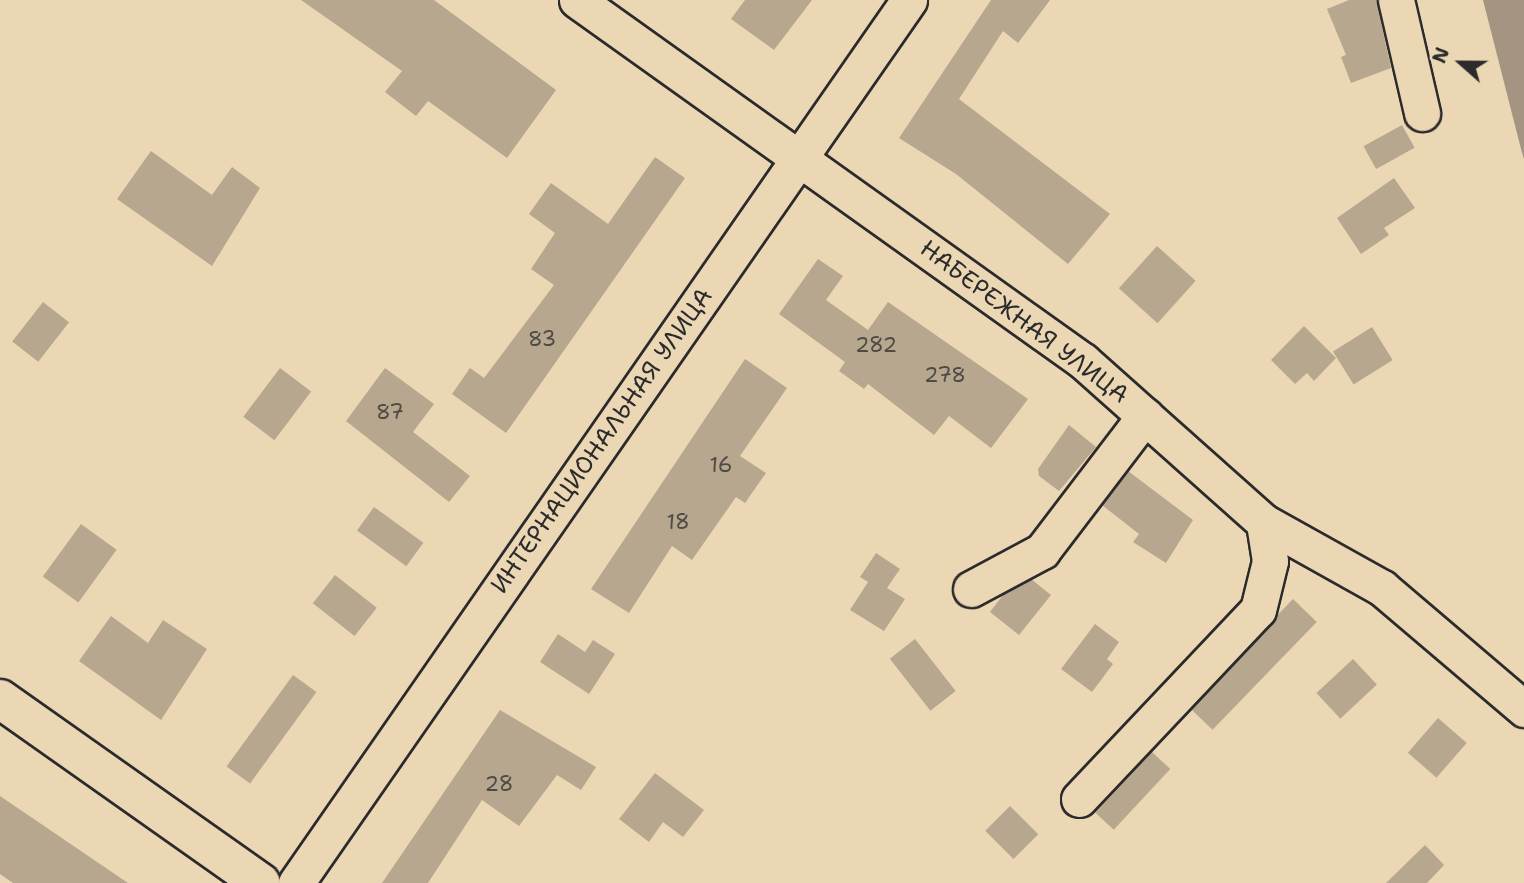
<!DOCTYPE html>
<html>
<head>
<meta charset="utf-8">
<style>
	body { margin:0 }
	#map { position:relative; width:1524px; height:883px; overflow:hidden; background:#ecd7b5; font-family:"Shantell Sans",sans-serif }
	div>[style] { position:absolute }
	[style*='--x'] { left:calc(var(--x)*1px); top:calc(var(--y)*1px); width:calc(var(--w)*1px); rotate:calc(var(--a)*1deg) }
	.water>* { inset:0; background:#a39581 }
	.building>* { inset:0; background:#b6a78e; transform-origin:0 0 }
	.roads { filter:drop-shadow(2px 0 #2b2b2b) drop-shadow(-2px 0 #2b2b2b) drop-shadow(0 2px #2b2b2b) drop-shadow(0 -2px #2b2b2b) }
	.minor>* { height:35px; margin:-17.5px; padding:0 17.5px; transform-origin:17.5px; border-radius:17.5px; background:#ecd7b5 }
	.major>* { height:38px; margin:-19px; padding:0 19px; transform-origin:19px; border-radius:19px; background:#ecd7b5 }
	span { translate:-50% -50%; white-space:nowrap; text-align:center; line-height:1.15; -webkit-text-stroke:5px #ecd7b5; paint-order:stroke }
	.number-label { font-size:21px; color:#4e4a44 }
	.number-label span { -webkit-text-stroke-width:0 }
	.street-label { font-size:24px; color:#2b2b2b }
	.north { position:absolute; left:1426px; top:28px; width:70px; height:70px; -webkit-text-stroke:5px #ecd7b5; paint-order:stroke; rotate:291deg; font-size:19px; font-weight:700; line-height:28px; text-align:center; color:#2b2b2b }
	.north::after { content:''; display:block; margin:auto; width:24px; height:32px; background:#2b2b2b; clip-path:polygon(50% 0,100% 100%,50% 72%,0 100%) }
</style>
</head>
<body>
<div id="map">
	<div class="water">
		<i style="clip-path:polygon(1483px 0,1524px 0,1524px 159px,1521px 149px)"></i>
	</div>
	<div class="building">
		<i style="clip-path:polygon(301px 0,434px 0,556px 90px,507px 158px,428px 101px,416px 116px,385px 92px,402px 71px)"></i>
		<i style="clip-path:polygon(745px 0,812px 0,774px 50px,731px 19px)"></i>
		<i style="clip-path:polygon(991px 0,1050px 0,1018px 43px,1003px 31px,959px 99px,1110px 214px,1068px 264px,956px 174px,899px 138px)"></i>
		<i style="clip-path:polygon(1349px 0,1376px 0,1391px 68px,1351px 83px,1341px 57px,1346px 55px,1327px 9px)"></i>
		<i style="left:1402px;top:125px;width:26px;height:44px;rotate:61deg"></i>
		<i style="clip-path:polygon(151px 151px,212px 195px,232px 167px,260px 188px,212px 266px,117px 199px)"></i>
		<i style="clip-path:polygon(655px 157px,685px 178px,506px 433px,452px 394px,470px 368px,484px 378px,554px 285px,531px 269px,555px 233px,529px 214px,551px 183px,608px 224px)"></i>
		<i style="clip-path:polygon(1394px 178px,1415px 208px,1384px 228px,1389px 235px,1361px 254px,1337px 218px)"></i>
		<i style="left:1157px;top:246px;width:52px;height:57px;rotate:42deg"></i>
		<i style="clip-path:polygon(818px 259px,843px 276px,826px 300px,868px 330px,888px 302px,1028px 399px,991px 448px,949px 416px,934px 435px,868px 384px,864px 389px,839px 371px,845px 362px,779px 314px)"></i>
		<i style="left:43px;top:302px;width:33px;height:50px;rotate:38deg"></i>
		<i style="clip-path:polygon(1304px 326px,1336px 358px,1314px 381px,1307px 373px,1295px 384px,1271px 360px)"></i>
		<i style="left:1372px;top:327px;width:39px;height:46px;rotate:58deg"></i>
		<i style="clip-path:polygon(745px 359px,787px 388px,740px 456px,766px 473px,745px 503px,736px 497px,692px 560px,672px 546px,629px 613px,591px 589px)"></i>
		<i style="left:280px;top:368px;width:39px;height:61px;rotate:37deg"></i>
		<i style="clip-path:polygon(385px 368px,434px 404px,413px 432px,470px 476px,449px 502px,346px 421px)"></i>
		<i style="clip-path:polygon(1069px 425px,1096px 447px,1059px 491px,1039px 476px,1038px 469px)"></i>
		<i style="clip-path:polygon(1128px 471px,1193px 520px,1166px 563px,1133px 542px,1139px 534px,1102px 505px)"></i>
		<i style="left:374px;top:507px;width:61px;height:29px;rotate:36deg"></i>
		<i style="left:81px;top:524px;width:44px;height:65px;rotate:36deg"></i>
		<i style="clip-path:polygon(876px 553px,900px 569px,887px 588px,905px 599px,884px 631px,850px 610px,868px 582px,860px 577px)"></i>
		<i style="left:335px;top:575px;width:53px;height:36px;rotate:38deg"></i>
		<i style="clip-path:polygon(1031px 579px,1051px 595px,1019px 635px,990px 612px,1003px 595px)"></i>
		<i style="left:1293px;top:599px;width:33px;height:150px;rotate:44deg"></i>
		<i style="clip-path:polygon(111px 616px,148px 643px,163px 620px,207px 649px,161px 720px,79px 661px)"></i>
		<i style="clip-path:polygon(1095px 624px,1119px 642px,1107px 659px,1113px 664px,1092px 692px,1061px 669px)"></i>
		<i style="clip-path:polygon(558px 634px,585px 652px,593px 640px,615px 654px,589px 694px,540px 662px)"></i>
		<i style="left:915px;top:639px;width:66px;height:32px;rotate:52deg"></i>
		<i style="left:1353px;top:659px;width:35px;height:50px;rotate:47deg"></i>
		<i style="left:293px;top:675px;width:29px;height:113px;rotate:36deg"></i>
		<i style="clip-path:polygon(500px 710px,596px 767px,581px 790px,557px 775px,519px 826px,482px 800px,428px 883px,382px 883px)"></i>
		<i style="left:1438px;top:718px;width:38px;height:46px;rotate:41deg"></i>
		<i style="left:1152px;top:752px;width:25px;height:83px;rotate:43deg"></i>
		<i style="clip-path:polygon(655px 773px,704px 810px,683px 837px,663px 822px,649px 842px,619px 819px)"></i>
		<i style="clip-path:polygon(0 796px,128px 883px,13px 883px,0 874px)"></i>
		<i style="left:1010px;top:806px;width:40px;height:35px;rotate:45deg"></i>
		<i style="clip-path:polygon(1425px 845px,1444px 865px,1427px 883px,1386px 883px)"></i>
	</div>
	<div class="roads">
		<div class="minor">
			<i style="--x:577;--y:0;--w:622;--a:35.51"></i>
			<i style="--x:1083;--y:361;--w:242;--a:41.7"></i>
			<i style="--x:1264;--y:522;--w:135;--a:29.2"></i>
			<i style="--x:1382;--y:588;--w:187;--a:40.4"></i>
			<i style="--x:1396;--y:0;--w:116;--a:77"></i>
			<i style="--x:971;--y:589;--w:81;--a:-28.2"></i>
			<i style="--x:1042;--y:551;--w:170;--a:-52.7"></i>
			<i style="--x:1079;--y:799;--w:260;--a:-46.6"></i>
			<i style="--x:1258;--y:610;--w:50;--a:-76.2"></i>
			<i style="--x:1270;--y:561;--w:39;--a:-99"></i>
			<i style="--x:296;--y:883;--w:1075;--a:-55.23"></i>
		</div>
		<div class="major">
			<i style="--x:0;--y:699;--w:319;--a:35.2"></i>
		</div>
	</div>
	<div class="number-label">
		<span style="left:542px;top:339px">83</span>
		<span style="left:876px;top:345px">282</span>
		<span style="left:945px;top:375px">278</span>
		<span style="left:390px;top:412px">87</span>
		<span style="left:721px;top:465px">16</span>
		<span style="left:678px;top:522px">18</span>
		<span style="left:499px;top:784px">28</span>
	</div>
	<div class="street-label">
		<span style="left:1024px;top:322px;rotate:37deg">НАБЕРЕЖНАЯ УЛИЦА</span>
		<span style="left:602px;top:441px;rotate:-55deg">ИНТЕРНАЦИОНАЛЬНАЯ УЛИЦА</span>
	</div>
	<div class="north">N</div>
</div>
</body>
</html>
